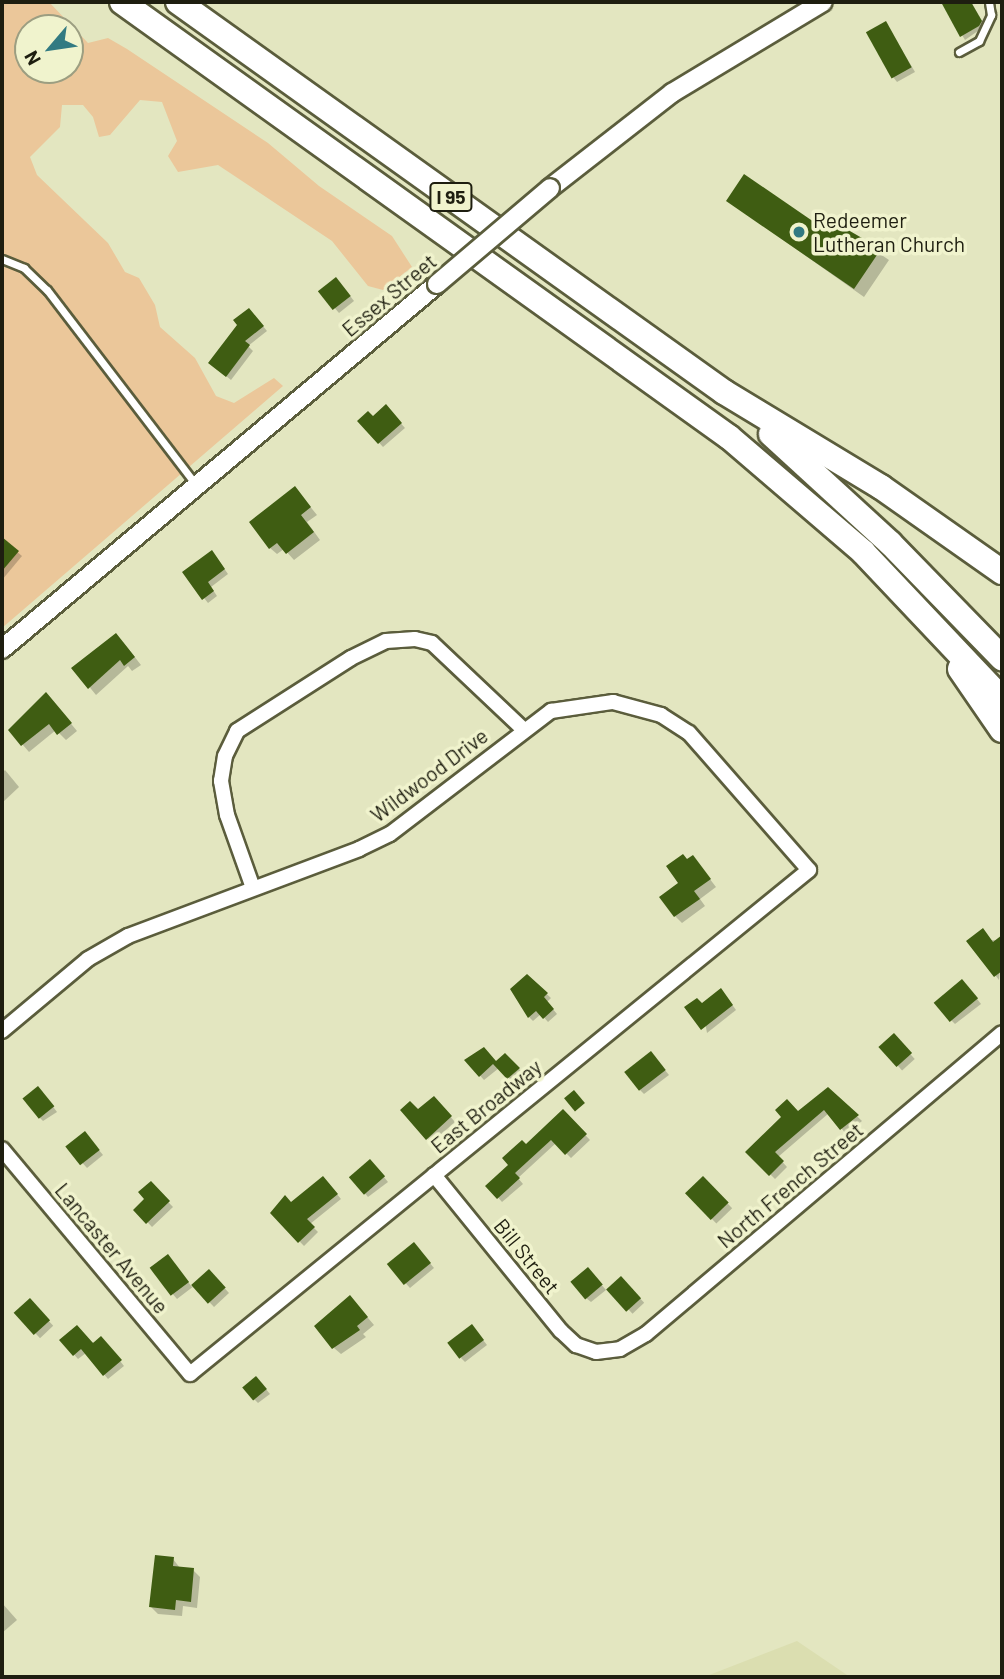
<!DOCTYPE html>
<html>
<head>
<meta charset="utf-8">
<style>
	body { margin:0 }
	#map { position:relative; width:1004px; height:1679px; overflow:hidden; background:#e3e6c0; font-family:Barlow,sans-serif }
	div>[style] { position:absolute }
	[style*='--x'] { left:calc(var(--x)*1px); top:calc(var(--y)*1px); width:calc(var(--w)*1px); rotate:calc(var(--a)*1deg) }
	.built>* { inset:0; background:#dbdeb0 }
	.green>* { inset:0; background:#ebc79a }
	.shadow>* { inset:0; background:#0003; transform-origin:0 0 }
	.building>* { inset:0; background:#3f5d12; transform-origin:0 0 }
	.roads { filter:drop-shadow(2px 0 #5b5d3c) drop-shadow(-2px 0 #5b5d3c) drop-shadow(0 2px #5b5d3c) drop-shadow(0 -2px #5b5d3c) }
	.service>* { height:7px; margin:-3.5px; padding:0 3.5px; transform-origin:3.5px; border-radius:3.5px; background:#fff }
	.minor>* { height:14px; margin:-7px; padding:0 7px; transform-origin:7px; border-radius:7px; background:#fff }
	.tertiary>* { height:18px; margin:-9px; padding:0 9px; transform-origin:9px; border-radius:9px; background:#fff }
	.motorway>* { height:24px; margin:-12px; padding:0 12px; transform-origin:12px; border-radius:12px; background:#fff }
	.bridges { filter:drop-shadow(2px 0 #5b5d3c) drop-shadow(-2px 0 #5b5d3c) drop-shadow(0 2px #5b5d3c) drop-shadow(0 -2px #5b5d3c) }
	.tertiary-bridge>* { height:18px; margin:-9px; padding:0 9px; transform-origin:9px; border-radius:9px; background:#fff }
	.dots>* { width:19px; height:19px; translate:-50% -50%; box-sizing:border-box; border:4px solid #f0f3cd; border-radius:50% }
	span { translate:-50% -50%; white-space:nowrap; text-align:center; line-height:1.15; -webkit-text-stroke:7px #f0f3cd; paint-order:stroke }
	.shield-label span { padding:2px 5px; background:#f0f3cd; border:2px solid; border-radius:5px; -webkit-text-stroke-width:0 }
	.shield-label { font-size:19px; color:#1e1e10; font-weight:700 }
	.poi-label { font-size:21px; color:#1e1e10 }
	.left { translate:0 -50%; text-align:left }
	.street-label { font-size:21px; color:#1e1e10 }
	.frame { position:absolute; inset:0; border:4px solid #1e1e10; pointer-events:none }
	.north { position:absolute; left:14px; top:14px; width:70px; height:70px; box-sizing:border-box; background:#f0f3cd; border:2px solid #9c9e81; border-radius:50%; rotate:241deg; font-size:19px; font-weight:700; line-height:28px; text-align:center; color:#1e1e10 }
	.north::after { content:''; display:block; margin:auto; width:24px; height:32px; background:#327a82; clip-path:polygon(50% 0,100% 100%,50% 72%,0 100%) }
</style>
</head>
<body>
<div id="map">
	<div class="built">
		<i style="clip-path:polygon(797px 1641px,850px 1677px,704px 1677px)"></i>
	</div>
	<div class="green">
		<i style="clip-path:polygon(evenodd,2px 2px,49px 2px,88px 43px,108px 38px,127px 49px,268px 143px,319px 186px,392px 236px,412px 267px,383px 290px,368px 286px,332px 241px,218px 165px,178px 172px,168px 156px,177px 141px,162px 102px,140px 100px,110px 135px,99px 137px,93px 117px,83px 105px,62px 105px,60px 127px,30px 157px,37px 175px,108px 243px,125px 272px,139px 278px,155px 305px,160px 327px,195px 358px,216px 396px,234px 403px,274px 378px,283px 386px,2px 628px,2px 2px,28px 28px,70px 28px,70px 70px,28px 70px,28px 28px)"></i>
	</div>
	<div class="shadow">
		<i style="clip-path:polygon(943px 2px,971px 2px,985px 26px,965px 40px)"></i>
		<i style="clip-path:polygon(886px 23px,915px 72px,897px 82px,893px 77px)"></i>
		<i style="clip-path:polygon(728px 201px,830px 235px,837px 225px,889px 260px,864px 297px)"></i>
		<i style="clip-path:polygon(340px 283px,354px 301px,339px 313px,320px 291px)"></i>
		<i style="clip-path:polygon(253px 314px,267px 331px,248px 346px,253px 351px,231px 380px,215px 367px)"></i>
		<i style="clip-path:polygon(386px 407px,405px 428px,383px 447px,359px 421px,373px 419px)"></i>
		<i style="clip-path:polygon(295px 488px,317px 515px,307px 522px,320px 540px,294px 560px,284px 549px,277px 554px,270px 548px)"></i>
		<i style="clip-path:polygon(4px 541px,22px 556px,2px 580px,2px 544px)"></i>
		<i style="clip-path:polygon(216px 557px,228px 574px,211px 587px,217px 596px,208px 603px,184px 573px)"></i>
		<i style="clip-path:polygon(123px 642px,141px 665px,132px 671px,128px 666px,96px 695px,74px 668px)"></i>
		<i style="clip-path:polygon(53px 702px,77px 731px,66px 740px,56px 730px,29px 752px,10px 730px)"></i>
		<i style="clip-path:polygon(5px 770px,19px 787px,2px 803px,2px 773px)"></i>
		<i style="clip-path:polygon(693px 857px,716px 887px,700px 899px,705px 906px,682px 923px,675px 916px,687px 861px)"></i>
		<i style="clip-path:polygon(998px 940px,1002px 945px,999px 980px,968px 941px)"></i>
		<i style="clip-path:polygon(527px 976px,551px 998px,547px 1002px,557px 1014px,548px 1022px,541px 1014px,533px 1021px,529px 1017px)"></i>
		<i style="clip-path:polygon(967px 986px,981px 1004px,955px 1024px,951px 1020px)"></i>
		<i style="clip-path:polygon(725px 995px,736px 1010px,707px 1033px,702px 1005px)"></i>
		<i style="left:894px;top:1036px;width:31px;height:17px;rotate:48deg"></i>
		<i style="clip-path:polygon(505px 1055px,523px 1073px,513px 1082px,499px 1068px,484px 1080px,466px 1060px,496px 1064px)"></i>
		<i style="clip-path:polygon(655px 1058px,669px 1075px,644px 1094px,640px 1090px)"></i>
		<i style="clip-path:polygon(828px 1089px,862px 1121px,846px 1134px,829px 1113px,778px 1157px,787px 1167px,775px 1179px,748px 1152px,784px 1117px,798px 1113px)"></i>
		<i style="clip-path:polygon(42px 1092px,57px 1112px,43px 1121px,39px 1117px)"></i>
		<i style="clip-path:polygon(434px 1098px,455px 1122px,431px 1143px,402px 1110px,418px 1112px)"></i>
		<i style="clip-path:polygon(563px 1112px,590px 1140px,571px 1158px,556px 1143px,518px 1178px,523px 1184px,502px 1202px,488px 1186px)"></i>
		<i style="clip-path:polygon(89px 1138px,103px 1155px,87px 1168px,68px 1147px)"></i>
		<i style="clip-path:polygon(375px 1166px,388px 1182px,368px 1197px,351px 1177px)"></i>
		<i style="left:703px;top:1178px;width:42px;height:22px;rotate:46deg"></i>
		<i style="clip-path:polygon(327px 1182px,341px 1199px,310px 1224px,318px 1232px,304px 1246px,272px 1213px)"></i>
		<i style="clip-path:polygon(150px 1183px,173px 1207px,152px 1227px,136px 1210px,147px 1200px)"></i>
		<i style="clip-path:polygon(418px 1249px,434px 1268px,410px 1288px,390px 1266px)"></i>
		<i style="clip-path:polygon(172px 1261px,192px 1287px,209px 1271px,229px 1293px,214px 1307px,194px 1286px,177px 1299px,152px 1270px)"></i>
		<i style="clip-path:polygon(592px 1274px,606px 1290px,591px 1302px,586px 1298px)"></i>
		<i style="left:621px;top:1278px;width:34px;height:16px;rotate:47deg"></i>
		<i style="left:30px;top:1301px;width:34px;height:18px;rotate:47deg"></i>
		<i style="clip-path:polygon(357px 1305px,374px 1325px,363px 1334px,366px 1337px,341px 1354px,334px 1348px)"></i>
		<i style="clip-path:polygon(476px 1331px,487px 1345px,465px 1362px,461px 1358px)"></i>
		<i style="clip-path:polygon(62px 1341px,106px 1343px,124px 1366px,108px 1379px,86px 1353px,78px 1359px)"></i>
		<i style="clip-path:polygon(260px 1382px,270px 1394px,258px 1403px,254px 1399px)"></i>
		<i style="clip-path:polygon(173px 1559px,180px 1568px,193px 1570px,200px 1577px,197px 1608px,183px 1606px,182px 1616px,158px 1614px,151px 1607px)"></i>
		<i style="clip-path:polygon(2px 1603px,17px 1620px,2px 1633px)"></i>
	</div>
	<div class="building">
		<i style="clip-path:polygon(941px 2px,971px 2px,982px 21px,979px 26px,960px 37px)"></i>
		<i style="left:886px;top:21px;width:53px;height:23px;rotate:61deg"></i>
		<i style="clip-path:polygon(744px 174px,830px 233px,836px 223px,881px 249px,854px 289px,726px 201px)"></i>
		<i style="left:336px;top:277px;width:24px;height:23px;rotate:52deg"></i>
		<i style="clip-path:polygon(249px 308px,264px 326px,245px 341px,250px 345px,226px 377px,208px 363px,237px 325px,233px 320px)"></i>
		<i style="clip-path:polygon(386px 404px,402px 423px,378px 444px,357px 421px,368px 411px,373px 416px)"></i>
		<i style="clip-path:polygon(295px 486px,311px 507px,301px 515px,314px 532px,286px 554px,277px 543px,269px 549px,249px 522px)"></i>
		<i style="clip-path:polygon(2px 537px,19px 551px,2px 571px)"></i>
		<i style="clip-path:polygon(212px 550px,225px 569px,208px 582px,214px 591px,202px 600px,182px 572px)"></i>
		<i style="clip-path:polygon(116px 633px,135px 657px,124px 666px,120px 660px,88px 689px,71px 668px)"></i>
		<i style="clip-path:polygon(46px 692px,72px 723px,57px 735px,49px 724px,21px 746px,8px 730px)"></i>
		<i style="clip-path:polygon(683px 854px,687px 859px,693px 855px,711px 879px,694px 891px,700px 899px,674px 917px,659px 897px,678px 883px,666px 866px)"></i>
		<i style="clip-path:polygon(983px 928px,993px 942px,1002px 935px,1002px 971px,994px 977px,966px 941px)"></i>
		<i style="clip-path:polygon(527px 974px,548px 993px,544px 997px,554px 1009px,543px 1019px,536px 1011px,528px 1018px,510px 989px)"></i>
		<i style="left:962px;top:979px;width:25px;height:37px;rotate:50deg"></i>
		<i style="clip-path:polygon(721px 988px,733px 1005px,701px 1030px,684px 1007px,697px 998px,702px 1003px)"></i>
		<i style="left:894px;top:1033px;width:27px;height:21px;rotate:48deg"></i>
		<i style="clip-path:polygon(484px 1047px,496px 1061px,505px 1053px,520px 1068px,507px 1079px,493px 1064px,479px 1077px,464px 1060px)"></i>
		<i style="left:651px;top:1051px;width:24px;height:34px;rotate:52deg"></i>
		<i style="left:38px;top:1086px;width:26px;height:20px;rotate:51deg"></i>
		<i style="clip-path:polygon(828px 1087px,859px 1115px,840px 1130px,824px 1110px,775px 1152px,784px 1161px,769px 1176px,745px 1152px,781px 1117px,775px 1110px,787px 1099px,798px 1111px)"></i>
		<i style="left:574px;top:1090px;width:17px;height:13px;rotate:50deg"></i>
		<i style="clip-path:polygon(434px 1096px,452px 1116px,426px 1140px,400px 1110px,410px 1101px,418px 1109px)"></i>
		<i style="clip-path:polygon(563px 1109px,587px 1134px,565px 1155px,551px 1140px,515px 1173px,520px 1178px,497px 1199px,485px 1186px,508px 1165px,502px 1158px,522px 1140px,526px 1144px)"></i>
		<i style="left:85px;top:1131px;width:24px;height:25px;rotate:52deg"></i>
		<i style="left:370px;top:1159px;width:23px;height:28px;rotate:49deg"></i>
		<i style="clip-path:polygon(323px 1176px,338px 1194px,307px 1219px,315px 1227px,298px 1243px,270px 1213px,285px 1195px,291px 1202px)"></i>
		<i style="left:703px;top:1176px;width:37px;height:25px;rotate:46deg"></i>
		<i style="clip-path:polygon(151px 1181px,170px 1201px,146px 1224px,133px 1210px,144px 1199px,138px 1192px)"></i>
		<i style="left:414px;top:1242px;width:27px;height:35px;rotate:51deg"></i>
		<i style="left:168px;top:1254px;width:35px;height:23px;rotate:53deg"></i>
		<i style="left:588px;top:1267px;width:23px;height:23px;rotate:50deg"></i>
		<i style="left:209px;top:1269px;width:25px;height:24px;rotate:48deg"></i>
		<i style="left:621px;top:1276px;width:30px;height:20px;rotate:48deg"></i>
		<i style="clip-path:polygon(350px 1295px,368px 1317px,357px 1326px,360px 1330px,332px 1349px,314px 1326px)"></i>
		<i style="left:30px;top:1298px;width:30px;height:22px;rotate:48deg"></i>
		<i style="left:472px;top:1324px;width:20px;height:31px;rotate:53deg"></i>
		<i style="clip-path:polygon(77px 1325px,93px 1343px,101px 1336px,122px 1360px,103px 1376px,81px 1349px,73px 1356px,59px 1340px)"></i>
		<i style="left:256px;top:1376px;width:17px;height:18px;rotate:50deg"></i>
		<i style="clip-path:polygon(155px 1555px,174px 1557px,173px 1566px,194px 1568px,191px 1602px,176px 1600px,175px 1610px,149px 1607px)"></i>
	</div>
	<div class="roads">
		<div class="service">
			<i style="--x:959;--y:52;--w:23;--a:-29"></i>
			<i style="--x:979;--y:41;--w:29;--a:-65"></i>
			<i style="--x:991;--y:15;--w:13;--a:-99"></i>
			<i style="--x:2;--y:259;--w:24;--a:22"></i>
			<i style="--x:24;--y:268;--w:32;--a:44"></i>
			<i style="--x:47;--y:290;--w:245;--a:52.6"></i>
		</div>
		<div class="minor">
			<i style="--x:253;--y:888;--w:77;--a:-109.6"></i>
			<i style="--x:227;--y:815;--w:35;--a:-100"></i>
			<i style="--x:221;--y:781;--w:25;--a:-81"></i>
			<i style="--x:225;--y:756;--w:28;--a:-64"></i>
			<i style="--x:237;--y:731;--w:135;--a:-32.6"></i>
			<i style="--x:351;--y:658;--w:39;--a:-26"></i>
			<i style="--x:386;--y:641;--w:29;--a:-4"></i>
			<i style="--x:415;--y:639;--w:17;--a:13"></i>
			<i style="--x:432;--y:643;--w:127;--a:43.4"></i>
			<i style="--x:2;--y:1031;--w:112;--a:-39.9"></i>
			<i style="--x:88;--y:959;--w:46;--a:-29.9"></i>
			<i style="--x:128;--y:936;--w:247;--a:-20.6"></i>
			<i style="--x:359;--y:849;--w:34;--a:-26"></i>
			<i style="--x:390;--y:834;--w:203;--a:-37.4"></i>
			<i style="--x:551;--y:711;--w:63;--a:-8.3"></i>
			<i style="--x:613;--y:702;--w:50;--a:15.2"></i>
			<i style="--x:661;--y:715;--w:33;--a:33"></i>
			<i style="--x:689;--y:733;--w:182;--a:48.8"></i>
			<i style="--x:809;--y:870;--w:798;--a:140.85"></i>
			<i style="--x:190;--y:1374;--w:293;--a:-129.9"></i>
			<i style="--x:434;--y:1175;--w:201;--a:50.9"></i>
			<i style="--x:561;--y:1331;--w:21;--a:43"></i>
			<i style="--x:576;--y:1345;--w:21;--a:19"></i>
			<i style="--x:596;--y:1352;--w:24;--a:-7"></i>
			<i style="--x:620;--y:1349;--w:30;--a:-30"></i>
			<i style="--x:646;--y:1334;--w:466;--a:-40.2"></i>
		</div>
		<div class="tertiary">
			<i style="--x:550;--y:188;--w:155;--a:-37.9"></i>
			<i style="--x:672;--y:93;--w:176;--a:-31.1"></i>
			<i style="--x:2;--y:649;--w:568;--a:-40"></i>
		</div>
		<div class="motorway">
			<i style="--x:122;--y:2;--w:747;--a:35.63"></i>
			<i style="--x:729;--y:437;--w:177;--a:40.6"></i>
			<i style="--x:863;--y:552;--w:202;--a:46.6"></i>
			<i style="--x:178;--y:2;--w:671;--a:35.54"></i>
			<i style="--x:724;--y:392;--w:184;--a:31.2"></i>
			<i style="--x:881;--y:487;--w:148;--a:35.1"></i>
			<i style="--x:771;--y:434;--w:161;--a:42.5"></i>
			<i style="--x:890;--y:543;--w:161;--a:45.8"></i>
			<i style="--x:960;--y:669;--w:74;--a:55.5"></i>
		</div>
	</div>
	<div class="bridges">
		<div class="tertiary-bridge">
			<i style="--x:437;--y:284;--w:148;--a:-40.3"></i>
		</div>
	</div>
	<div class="dots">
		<i style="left:799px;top:232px;background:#327a82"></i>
	</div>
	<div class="shield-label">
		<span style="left:451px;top:197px">I 95</span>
	</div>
	<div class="poi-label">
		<span class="left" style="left:813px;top:232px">Redeemer<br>Lutheran Church</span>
	</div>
	<div class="street-label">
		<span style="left:389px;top:295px;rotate:-40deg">Essex Street</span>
		<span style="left:429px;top:775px;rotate:-37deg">Wildwood Drive</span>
		<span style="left:486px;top:1106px;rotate:-39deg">East Broadway</span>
		<span style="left:790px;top:1185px;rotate:-40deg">North French Street</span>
		<span style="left:112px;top:1248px;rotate:50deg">Lancaster Avenue</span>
		<span style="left:527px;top:1256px;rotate:51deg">Bill Street</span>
	</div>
	<div class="frame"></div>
	<div class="north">N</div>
</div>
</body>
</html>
